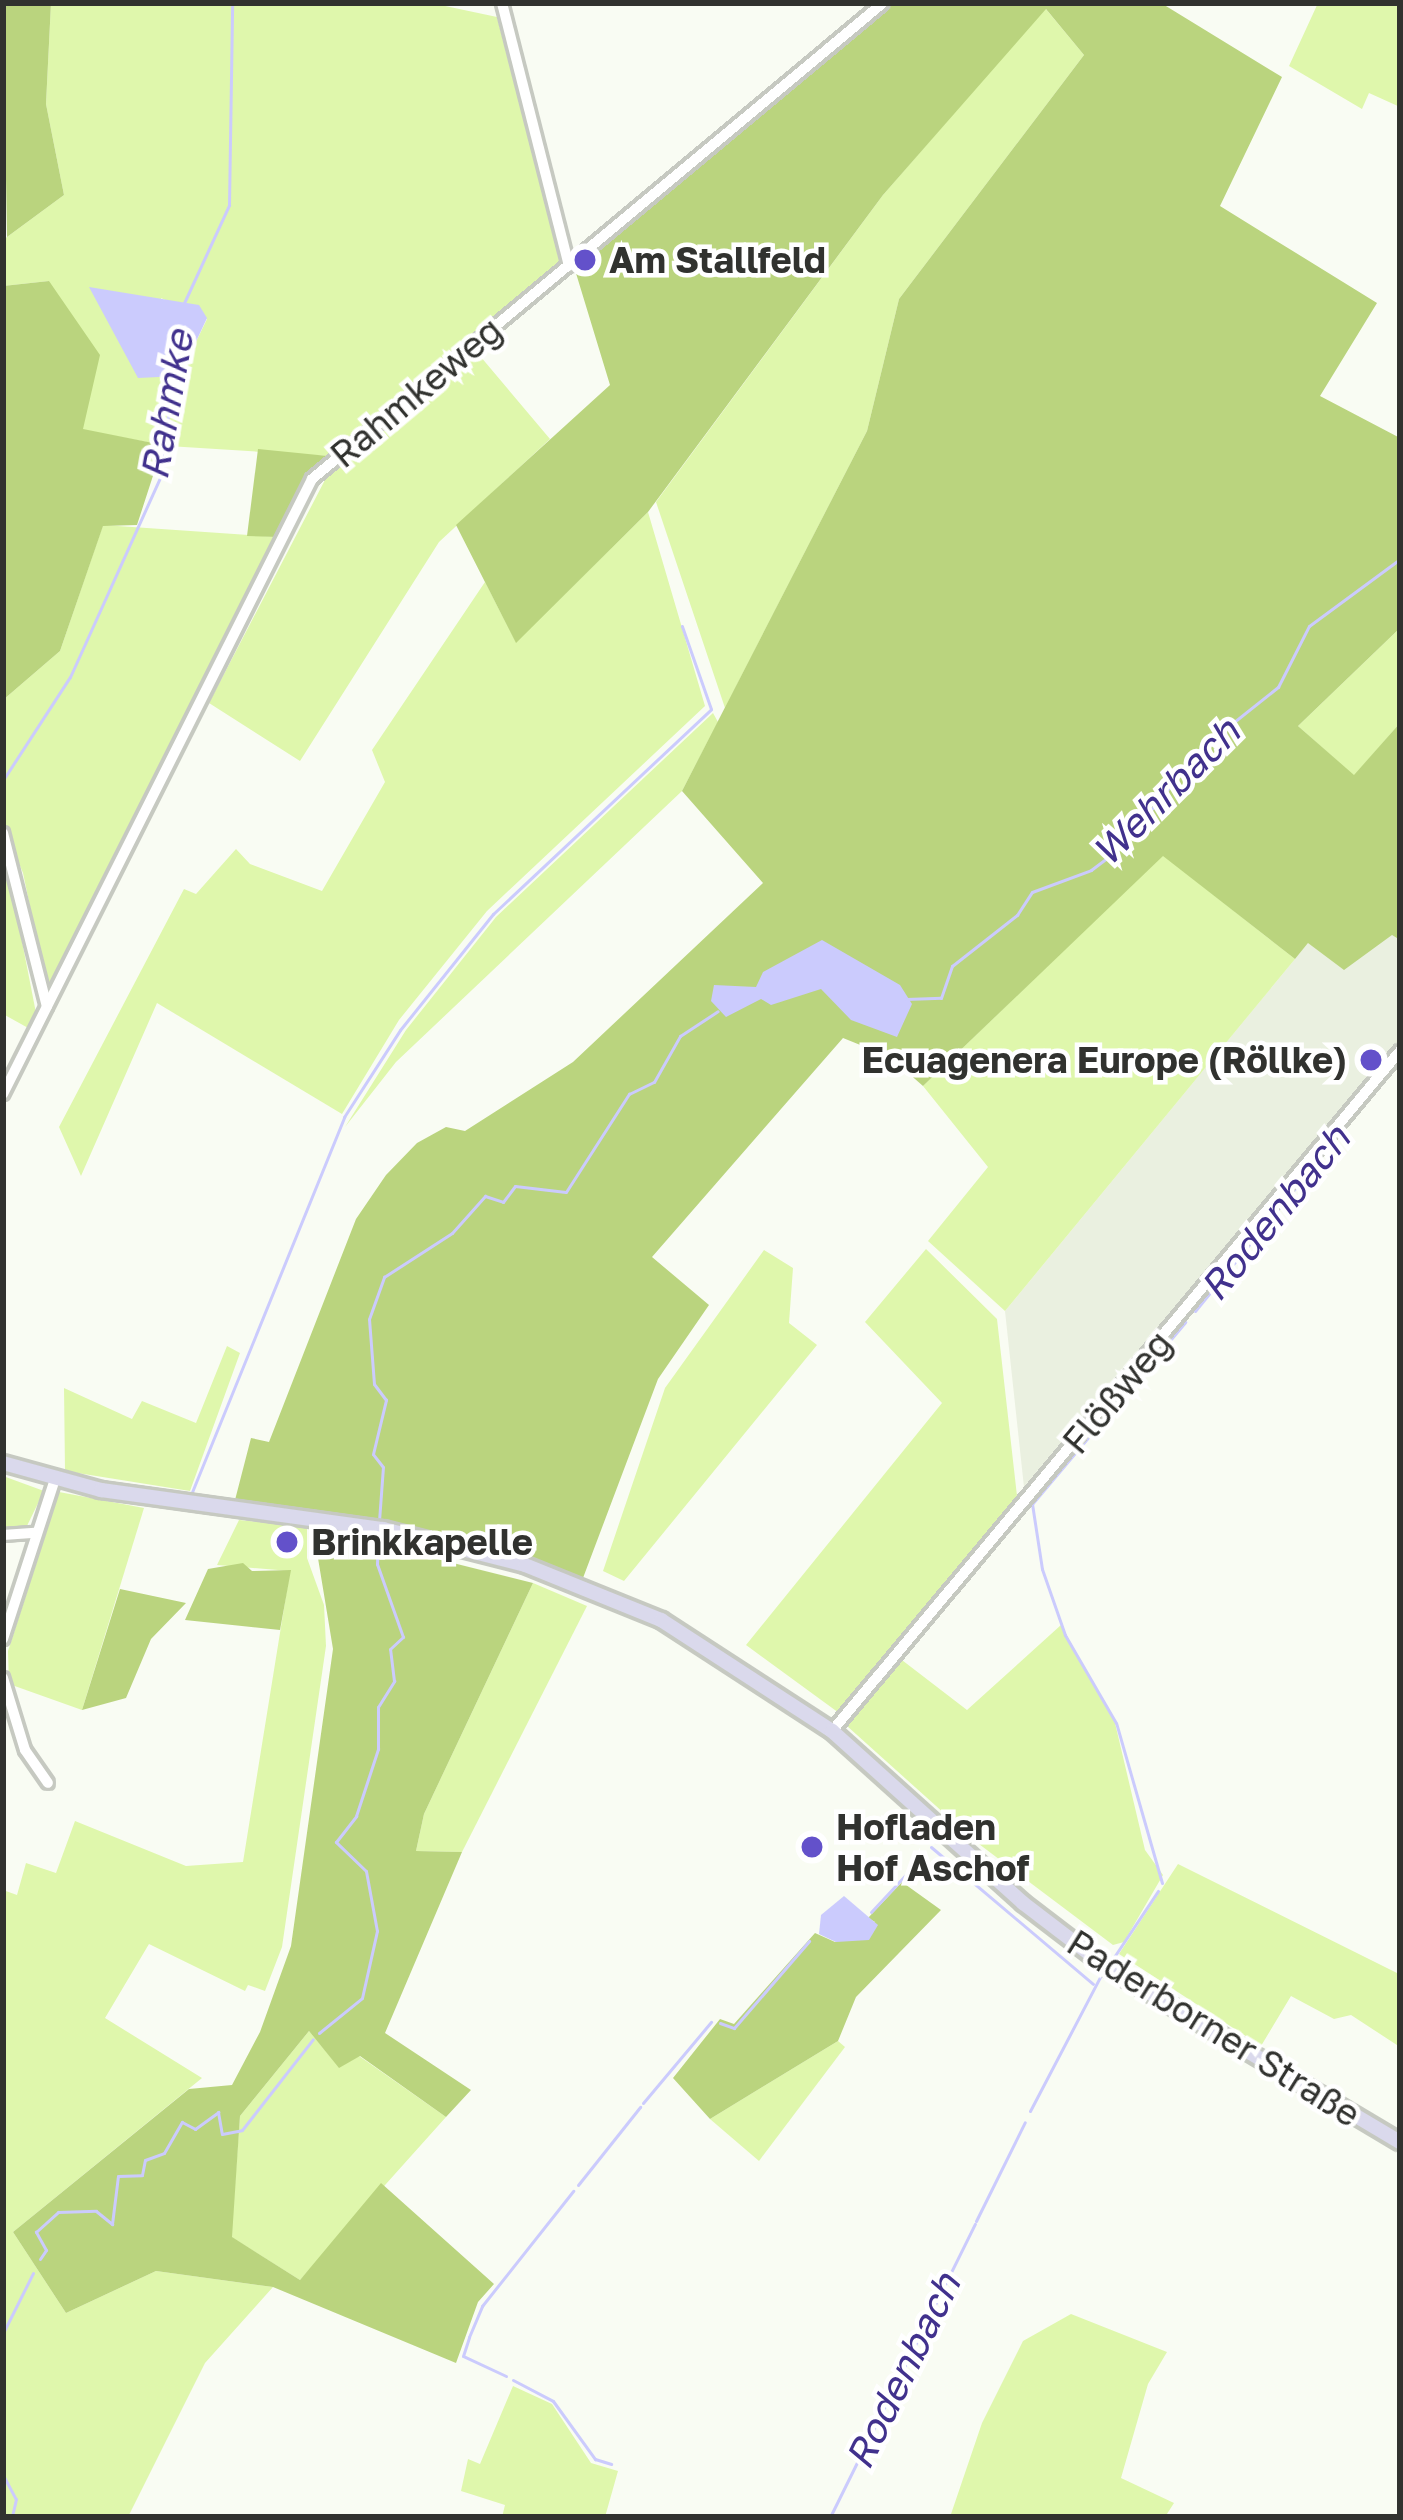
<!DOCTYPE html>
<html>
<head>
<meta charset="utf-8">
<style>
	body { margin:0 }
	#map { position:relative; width:1403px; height:2520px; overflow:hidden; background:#f9fcf3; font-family:"Golos Text",sans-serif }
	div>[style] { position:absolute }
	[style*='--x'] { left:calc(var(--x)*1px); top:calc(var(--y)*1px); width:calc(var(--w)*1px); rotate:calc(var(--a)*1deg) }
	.built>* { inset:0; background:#eaf0e0 }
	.green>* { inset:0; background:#dff7ac }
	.forest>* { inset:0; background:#bad47e }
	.water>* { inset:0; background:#cbcbfd }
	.stream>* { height:3px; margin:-1.5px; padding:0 1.5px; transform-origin:1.5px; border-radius:1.5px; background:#cbcbfd }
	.roads { filter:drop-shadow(3px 0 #c6c9c1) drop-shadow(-3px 0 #c6c9c1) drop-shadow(0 3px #c6c9c1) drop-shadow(0 -3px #c6c9c1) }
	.minor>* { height:10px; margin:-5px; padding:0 5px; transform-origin:5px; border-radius:5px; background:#fff }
	.secondary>* { height:14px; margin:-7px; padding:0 7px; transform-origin:7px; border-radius:7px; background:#dad9ec }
	.dots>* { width:33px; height:33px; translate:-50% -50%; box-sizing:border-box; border:6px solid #fff; border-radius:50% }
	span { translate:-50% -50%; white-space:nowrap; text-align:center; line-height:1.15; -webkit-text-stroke:9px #fff; paint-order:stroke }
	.poi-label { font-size:36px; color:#31322f; font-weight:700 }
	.left { translate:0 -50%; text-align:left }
	.right { translate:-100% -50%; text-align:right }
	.street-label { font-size:36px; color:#31322f }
	.water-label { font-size:39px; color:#41318d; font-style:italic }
	.frame { position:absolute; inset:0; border:6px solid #31322f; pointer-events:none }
</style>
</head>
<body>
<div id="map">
	<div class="built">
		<i style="clip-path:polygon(1392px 935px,1400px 940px,1400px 1039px,1024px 1487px,1005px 1311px,1308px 943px)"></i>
	</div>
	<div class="green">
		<i style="clip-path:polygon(evenodd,51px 3px,431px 3px,497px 17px,561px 263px,328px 456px,168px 446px,82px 430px,49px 281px,3px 286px,3px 240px,64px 195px,46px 104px,51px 3px,161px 298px,207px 319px,180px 375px,161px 298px)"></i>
		<i style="clip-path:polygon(1318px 3px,1400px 3px,1400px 107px,1369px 93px,1362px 109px,1289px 66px)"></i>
		<i style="clip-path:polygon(1045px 8px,1084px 55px,899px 299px,867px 431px,725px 708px,656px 502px,883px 195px)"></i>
		<i style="clip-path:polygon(475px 350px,550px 439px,439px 542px,300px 761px,209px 703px,326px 478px)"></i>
		<i style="clip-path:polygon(648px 512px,705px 706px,487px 911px,399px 1020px,342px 1114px,157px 1003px,81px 1176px,59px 1127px,184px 889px,196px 894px,236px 849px,250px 864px,322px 891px,385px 782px,372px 750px,485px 582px,516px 642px)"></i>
		<i style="clip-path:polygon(103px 525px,277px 537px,48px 993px,23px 873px,3px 825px,3px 700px,60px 651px)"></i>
		<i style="clip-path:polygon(1400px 628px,1400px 723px,1354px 776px,1298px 726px)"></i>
		<i style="clip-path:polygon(713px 713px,718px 722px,682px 791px,396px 1062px,345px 1127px,406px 1030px,496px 917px)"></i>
		<i style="clip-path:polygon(3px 844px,36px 1013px,30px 1029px,3px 1014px)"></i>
		<i style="clip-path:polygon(1163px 855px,1295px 959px,1005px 1311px,928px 1241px,988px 1167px,923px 1086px)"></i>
		<i style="clip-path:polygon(926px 1249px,997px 1319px,1017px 1496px,839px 1713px,746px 1645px,942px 1403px,865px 1322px)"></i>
		<i style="clip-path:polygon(764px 1250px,793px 1268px,789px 1323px,817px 1345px,624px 1581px,603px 1571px,665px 1388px)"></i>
		<i style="clip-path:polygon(227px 1346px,240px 1353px,190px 1491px,65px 1471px,64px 1388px,132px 1419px,142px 1401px,196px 1423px)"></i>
		<i style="clip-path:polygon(3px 1476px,44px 1491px,25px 1530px,3px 1529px)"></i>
		<i style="clip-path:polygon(59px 1492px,144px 1508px,82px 1710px,9px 1684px,8px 1651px)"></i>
		<i style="clip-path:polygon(239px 1520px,307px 1527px,307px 1558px,324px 1605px,326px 1646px,282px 1947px,265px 1991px,248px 1985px,245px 1991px,149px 1944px,105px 2018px,202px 2078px,13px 2232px,66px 2313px,156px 2271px,273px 2287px,205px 2363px,128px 2517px,3px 2517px,3px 1890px,17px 1895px,26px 1863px,56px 1873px,75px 1821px,186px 1866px,243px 1862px,290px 1571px,217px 1565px)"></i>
		<i style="clip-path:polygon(533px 1583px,587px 1606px,462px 1852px,416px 1851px,424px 1814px)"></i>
		<i style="clip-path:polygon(1061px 1625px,1115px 1723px,1145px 1850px,1163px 1875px,1124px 1942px,1113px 1945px,975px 1841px,847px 1726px,898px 1657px,967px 1710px)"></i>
		<i style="clip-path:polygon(1178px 1864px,1399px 1974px,1400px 2047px,1351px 2015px,1334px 2019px,1291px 1996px,1261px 2046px,1119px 1954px)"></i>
		<i style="clip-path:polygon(309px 2031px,339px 2067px,359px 2056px,446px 2117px,300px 2280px,231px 2237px,240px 2116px)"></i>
		<i style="clip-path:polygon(838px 2041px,845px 2047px,759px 2161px,710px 2119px)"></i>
		<i style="clip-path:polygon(1071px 2314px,1167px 2352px,1148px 2384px,1121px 2478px,1174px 2503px,1165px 2517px,950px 2517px,982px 2423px,1023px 2341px)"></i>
		<i style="clip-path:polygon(513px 2386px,552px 2404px,591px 2463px,618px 2471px,605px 2517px,502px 2517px,505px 2505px,461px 2491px,468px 2459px,480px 2464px)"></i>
	</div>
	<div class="forest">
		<i style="clip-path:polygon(3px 3px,51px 3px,46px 104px,64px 195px,7px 237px)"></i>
		<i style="clip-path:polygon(893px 3px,1161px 3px,1282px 77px,1220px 206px,1377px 303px,1320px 396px,1400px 438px,1400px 628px,1298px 726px,1354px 775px,1400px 723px,1400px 940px,1392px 935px,1344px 970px,1308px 943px,1295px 959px,1163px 856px,923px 1086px,890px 1057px,843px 1038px,652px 1257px,709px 1305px,658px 1379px,583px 1578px,402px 1528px,235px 1500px,251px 1438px,269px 1442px,356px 1219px,386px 1175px,417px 1143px,446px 1127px,465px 1131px,573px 1062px,763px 883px,682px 791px,867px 431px,899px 299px,1084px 55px,1046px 9px,883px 195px,648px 512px,516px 643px,456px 525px,610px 385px,575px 270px)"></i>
		<i style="clip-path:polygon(49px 281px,100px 355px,83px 429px,163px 445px,137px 525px,103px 526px,60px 651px,3px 700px,3px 286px)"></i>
		<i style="clip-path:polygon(258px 449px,328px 456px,277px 537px,247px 536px)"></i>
		<i style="clip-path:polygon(313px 1528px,533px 1583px,424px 1814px,416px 1851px,462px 1852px,385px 2033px,471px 2090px,446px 2117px,360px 2056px,339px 2068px,309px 2031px,240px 2116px,232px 2237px,300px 2280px,381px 2183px,494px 2284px,478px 2302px,456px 2363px,273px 2287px,156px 2271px,66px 2313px,13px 2232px,189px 2089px,232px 2085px,260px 2032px,291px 1946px,333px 1649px)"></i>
		<i style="clip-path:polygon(243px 1563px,252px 1571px,291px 1570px,280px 1630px,185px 1620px,208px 1569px)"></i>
		<i style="clip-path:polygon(120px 1589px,186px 1603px,151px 1639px,126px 1698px,82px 1710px)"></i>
		<i style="clip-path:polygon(902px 1882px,941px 1910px,856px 1997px,838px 2041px,710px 2119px,673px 2078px,720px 2019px,734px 2024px,815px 1933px,835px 1942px,875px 1922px,868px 1918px)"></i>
	</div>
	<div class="water">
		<i style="clip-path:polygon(89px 287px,199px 305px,207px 318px,180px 376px,138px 378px)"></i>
		<i style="clip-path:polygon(822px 940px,900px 985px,912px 1004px,897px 1037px,851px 1020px,821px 989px,771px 1005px,761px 999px,726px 1017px,711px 1001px,714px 985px,756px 987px,763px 972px)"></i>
		<i style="clip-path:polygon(844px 1896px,878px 1925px,869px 1940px,836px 1942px,819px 1934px,821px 1915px)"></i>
	</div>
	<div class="stream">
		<i style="--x:184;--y:303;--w:108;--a:-65.3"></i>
		<i style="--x:229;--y:205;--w:202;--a:-89.1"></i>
		<i style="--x:3;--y:780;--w:123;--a:-57"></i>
		<i style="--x:70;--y:677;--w:224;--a:-65.7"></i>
		<i style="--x:162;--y:473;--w:96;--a:-84"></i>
		<i style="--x:906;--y:999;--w:35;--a:-2"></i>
		<i style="--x:941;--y:998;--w:34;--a:-71"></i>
		<i style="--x:952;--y:966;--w:83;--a:-38.1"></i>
		<i style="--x:1017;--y:915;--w:27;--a:-57"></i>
		<i style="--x:1032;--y:892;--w:63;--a:-20.4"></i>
		<i style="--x:1091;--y:870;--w:38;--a:-37"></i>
		<i style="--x:1121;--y:847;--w:126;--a:-51.1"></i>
		<i style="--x:1200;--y:749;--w:100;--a:-38.5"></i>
		<i style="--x:1278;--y:687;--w:68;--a:-63.1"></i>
		<i style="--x:1309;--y:626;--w:113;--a:-36.4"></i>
		<i style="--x:1195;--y:1311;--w:324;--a:-50.8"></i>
		<i style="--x:192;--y:1492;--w:405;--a:-67.9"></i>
		<i style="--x:344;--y:1117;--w:103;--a:-57.2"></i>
		<i style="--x:400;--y:1030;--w:149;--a:-51.3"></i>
		<i style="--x:493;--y:914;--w:299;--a:-43.2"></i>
		<i style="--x:711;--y:709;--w:88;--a:-109.3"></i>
		<i style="--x:379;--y:1521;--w:54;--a:-85.8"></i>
		<i style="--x:383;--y:1467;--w:16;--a:-128"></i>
		<i style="--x:373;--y:1454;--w:56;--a:-76.5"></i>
		<i style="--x:386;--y:1400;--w:20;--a:-127"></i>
		<i style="--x:374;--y:1384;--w:65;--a:-94.4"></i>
		<i style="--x:369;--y:1319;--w:45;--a:-70.3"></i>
		<i style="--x:384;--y:1277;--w:81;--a:-32.9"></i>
		<i style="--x:452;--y:1233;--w:50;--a:-48.3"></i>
		<i style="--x:485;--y:1196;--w:19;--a:18"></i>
		<i style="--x:503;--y:1202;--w:20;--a:-53"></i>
		<i style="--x:515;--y:1186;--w:51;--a:6.7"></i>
		<i style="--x:566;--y:1192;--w:117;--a:-57.3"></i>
		<i style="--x:629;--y:1094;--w:28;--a:-26"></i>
		<i style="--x:654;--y:1082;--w:53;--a:-60.5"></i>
		<i style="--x:680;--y:1036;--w:45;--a:-33.3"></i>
		<i style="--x:931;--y:1847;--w:212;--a:40.2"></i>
		<i style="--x:1162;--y:1883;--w:166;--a:-106"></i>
		<i style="--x:1116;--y:1723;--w:102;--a:-120.1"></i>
		<i style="--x:1065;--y:1635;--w:70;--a:-109.2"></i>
		<i style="--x:1042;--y:1569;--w:66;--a:-98.7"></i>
		<i style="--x:1032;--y:1504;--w:238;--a:-49.9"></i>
		<i style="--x:871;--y:1912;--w:79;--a:-47"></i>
		<i style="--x:1112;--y:1960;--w:83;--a:-56.3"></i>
		<i style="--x:720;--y:2023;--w:15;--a:20"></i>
		<i style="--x:734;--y:2028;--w:115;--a:-49.2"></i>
		<i style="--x:319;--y:2033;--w:55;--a:-39.1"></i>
		<i style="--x:362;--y:1998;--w:69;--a:-77.4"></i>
		<i style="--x:377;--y:1931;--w:61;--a:-100.4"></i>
		<i style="--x:366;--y:1871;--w:42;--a:-136"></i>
		<i style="--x:336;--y:1842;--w:33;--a:-52"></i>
		<i style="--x:356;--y:1816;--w:71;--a:-71.8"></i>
		<i style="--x:378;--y:1749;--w:42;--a:-90"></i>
		<i style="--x:378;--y:1707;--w:31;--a:-58"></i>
		<i style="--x:394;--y:1681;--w:32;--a:-97"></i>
		<i style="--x:390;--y:1649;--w:18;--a:-43"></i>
		<i style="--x:403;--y:1637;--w:77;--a:-109.6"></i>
		<i style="--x:377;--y:1564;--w:27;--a:-88"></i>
		<i style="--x:643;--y:2103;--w:106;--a:-50"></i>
		<i style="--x:1030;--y:2111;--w:153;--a:-62.4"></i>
		<i style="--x:578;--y:2185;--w:100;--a:-51.5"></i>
		<i style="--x:976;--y:2221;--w:110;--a:-63.7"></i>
		<i style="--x:40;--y:2259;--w:11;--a:-56"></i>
		<i style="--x:46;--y:2250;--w:21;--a:-119"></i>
		<i style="--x:36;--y:2232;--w:30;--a:-42"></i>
		<i style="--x:58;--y:2212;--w:38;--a:-2"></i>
		<i style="--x:96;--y:2211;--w:21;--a:39"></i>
		<i style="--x:112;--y:2224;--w:48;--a:-82.9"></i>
		<i style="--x:118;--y:2176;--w:24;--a:-2"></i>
		<i style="--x:142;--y:2175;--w:15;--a:-79"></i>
		<i style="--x:145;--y:2160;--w:20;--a:-20"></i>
		<i style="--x:164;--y:2153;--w:36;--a:-60"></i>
		<i style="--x:182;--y:2122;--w:15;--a:28"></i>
		<i style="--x:195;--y:2129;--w:29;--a:-36"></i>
		<i style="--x:218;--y:2112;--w:22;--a:80"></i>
		<i style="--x:222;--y:2134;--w:20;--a:-11"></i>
		<i style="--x:242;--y:2130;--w:115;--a:-52"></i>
		<i style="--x:3;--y:2333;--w:67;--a:-63.4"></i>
		<i style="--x:506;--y:2376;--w:47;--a:-155.1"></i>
		<i style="--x:463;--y:2356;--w:20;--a:-72"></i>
		<i style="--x:469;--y:2337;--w:34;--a:-67"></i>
		<i style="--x:482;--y:2306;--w:147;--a:-51.6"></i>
		<i style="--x:513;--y:2380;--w:45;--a:27.7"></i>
		<i style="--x:553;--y:2401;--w:72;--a:54.1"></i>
		<i style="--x:595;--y:2459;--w:17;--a:17"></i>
		<i style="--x:3;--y:2475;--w:27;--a:62"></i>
		<i style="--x:16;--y:2499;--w:18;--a:103"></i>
		<i style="--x:830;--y:2517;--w:327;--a:-63.7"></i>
	</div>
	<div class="roads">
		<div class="minor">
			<i style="--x:502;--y:3;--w:271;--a:75.7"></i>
			<i style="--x:3;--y:833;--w:179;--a:75.8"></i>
			<i style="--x:3;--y:1094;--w:688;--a:-63.32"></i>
			<i style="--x:312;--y:479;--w:743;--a:-39.82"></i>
			<i style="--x:3;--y:1535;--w:32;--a:-4"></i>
			<i style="--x:3;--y:1639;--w:168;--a:-72"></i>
			<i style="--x:3;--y:1678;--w:75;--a:73"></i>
			<i style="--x:25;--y:1750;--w:40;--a:55.1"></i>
			<i style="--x:832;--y:1731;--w:886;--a:-50.13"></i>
		</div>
		<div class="secondary">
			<i style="--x:3;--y:1463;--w:102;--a:15.4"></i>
			<i style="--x:101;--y:1490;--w:285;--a:7.9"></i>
			<i style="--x:383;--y:1529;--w:146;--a:14.2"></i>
			<i style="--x:525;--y:1565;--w:147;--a:22"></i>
			<i style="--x:661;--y:1620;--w:204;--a:33"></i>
			<i style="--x:832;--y:1731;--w:257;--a:42"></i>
			<i style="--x:1023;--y:1903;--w:107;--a:37.4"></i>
			<i style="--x:1108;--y:1968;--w:340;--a:30.8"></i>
		</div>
	</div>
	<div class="dots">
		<i style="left:585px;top:260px;background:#6351ca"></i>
		<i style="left:1371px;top:1060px;background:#6351ca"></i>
		<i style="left:287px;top:1542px;background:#6351ca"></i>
		<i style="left:812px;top:1847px;background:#6351ca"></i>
	</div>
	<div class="poi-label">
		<span class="left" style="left:609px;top:260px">Am Stallfeld</span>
		<span class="right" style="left:1347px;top:1060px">Ecuagenera Europe (Röllke)</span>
		<span class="left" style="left:311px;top:1542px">Brinkkapelle</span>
		<span class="left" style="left:836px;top:1847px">Hofladen<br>Hof Aschof</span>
	</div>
	<div class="street-label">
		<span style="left:416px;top:392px;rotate:-40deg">Rahmkeweg</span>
		<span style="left:1117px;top:1392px;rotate:-50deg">Flößweg</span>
		<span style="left:1214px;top:2028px;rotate:32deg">Paderborner Straße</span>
	</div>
	<div class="water-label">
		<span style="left:167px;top:405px;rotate:-80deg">Rahmke</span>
		<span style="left:1166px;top:792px;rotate:-45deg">Wehrbach</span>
		<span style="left:1275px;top:1213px;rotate:-51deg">Rodenbach</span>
		<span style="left:903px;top:2371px;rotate:-64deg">Rodenbach</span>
	</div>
	<div class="frame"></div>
</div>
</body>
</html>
